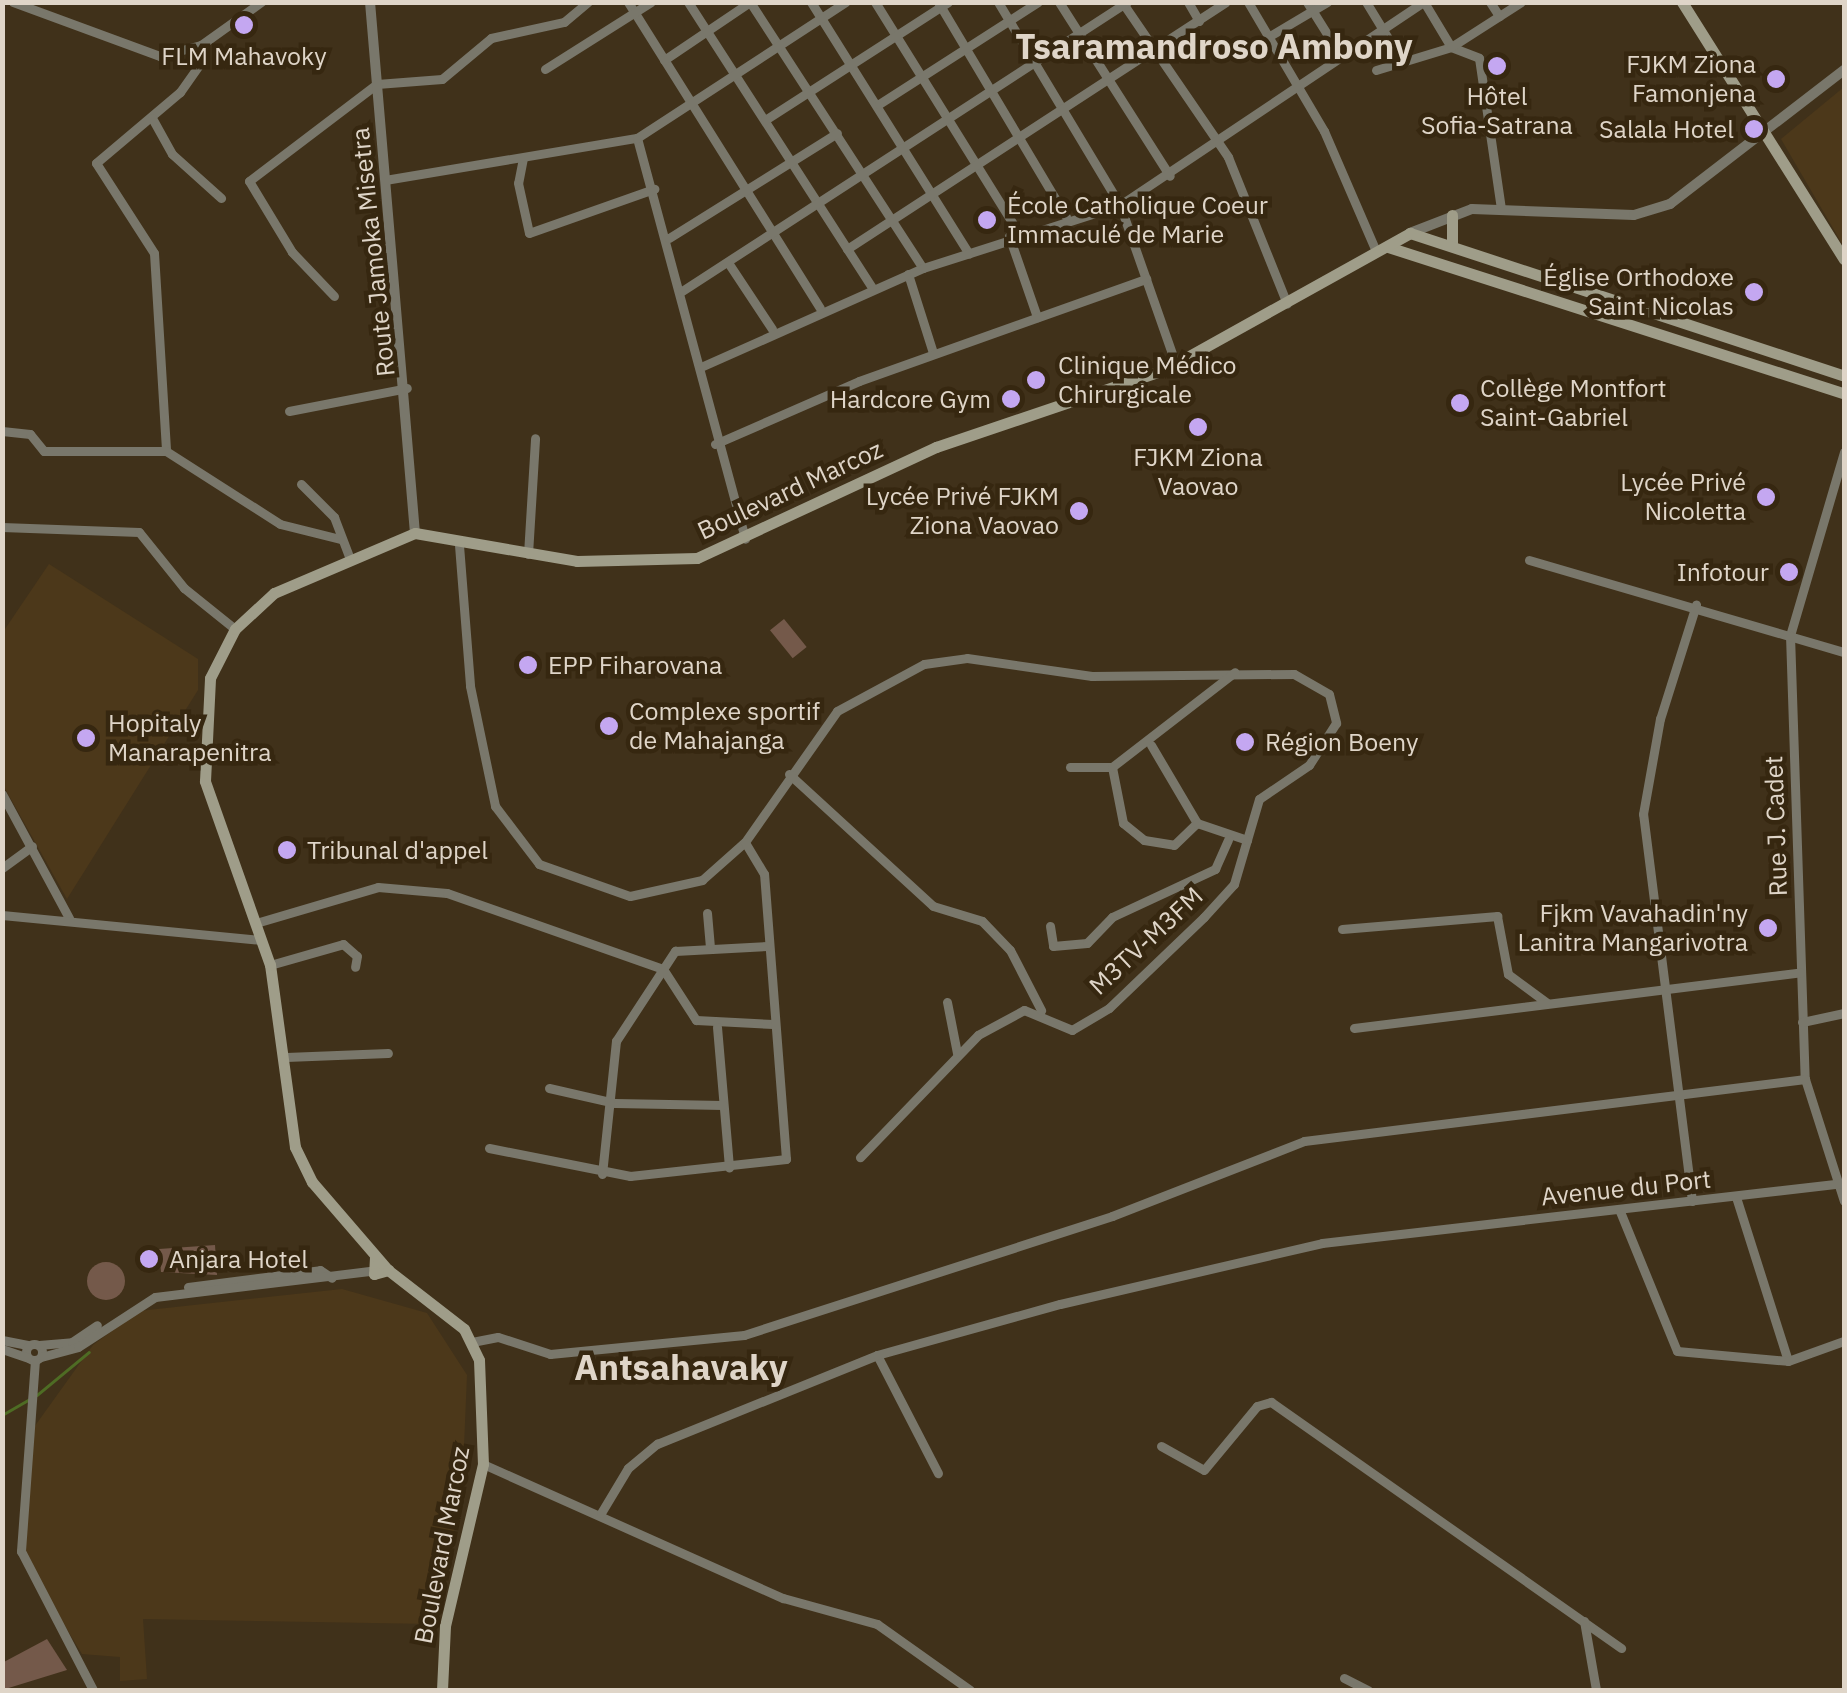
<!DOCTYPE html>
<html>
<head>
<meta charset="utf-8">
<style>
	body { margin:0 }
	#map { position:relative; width:1847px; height:1693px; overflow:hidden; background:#40311a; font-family:"IBM Plex Sans",sans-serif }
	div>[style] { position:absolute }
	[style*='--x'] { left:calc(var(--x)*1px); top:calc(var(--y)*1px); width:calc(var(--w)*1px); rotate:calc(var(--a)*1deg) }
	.built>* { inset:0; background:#4c381a }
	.stream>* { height:2.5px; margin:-1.25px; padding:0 1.25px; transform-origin:1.25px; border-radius:1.25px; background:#4e6c24 }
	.building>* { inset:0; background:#74594a; transform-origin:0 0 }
	.round { border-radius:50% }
	.minor>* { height:9px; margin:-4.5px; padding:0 4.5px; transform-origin:4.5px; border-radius:4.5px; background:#79776b }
	.minor>.ring { margin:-4.5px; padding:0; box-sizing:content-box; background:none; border:9px solid #79776b; border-radius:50% }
	.tertiary>* { height:10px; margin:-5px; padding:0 5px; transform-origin:5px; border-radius:5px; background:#79776b }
	.secondary>* { height:11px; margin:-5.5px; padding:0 5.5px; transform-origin:5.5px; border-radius:5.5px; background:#9f9d89 }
	.dots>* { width:28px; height:28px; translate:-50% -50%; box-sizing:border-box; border:5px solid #362710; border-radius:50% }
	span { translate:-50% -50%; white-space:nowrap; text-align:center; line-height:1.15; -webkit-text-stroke:9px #362710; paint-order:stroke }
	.poi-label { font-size:25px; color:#dfd5c8 }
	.right { translate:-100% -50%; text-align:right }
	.left { translate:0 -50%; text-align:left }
	.street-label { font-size:25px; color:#dfd5c8 }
	.district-label { font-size:35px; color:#dfd5c8; font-weight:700 }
	.frame { position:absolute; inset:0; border:5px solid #dfd5c8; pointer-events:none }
</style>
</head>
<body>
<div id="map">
	<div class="built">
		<i style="clip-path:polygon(1844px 87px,1844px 247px,1781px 139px)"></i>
		<i style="clip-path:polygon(49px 564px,198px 659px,198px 690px,67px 899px,3px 785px,3px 632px)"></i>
		<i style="clip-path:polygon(342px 1289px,427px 1313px,467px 1375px,462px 1494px,433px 1624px,143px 1619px,147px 1679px,120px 1681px,120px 1657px,82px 1654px,22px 1556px,32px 1430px,93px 1345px,139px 1311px)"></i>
	</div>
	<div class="stream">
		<i style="--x:37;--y:1395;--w:67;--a:-39.6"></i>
		<i style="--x:2;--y:1415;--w:32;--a:-30"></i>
	</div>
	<div class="building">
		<i style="left:784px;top:619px;width:36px;height:18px;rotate:51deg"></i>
		<i style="clip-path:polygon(215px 1245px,217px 1275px,161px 1272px,159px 1249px)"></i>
		<i class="round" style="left:87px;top:1262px;width:38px;height:38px"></i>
		<i style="clip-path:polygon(47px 1639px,67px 1670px,2px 1690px,2px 1663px)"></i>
	</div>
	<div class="minor">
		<i style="--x:13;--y:2;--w:157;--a:20.2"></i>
		<i style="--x:160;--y:56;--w:42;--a:-15"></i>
		<i style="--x:201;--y:45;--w:74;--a:-35.6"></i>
		<i style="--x:628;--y:2;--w:361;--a:57.9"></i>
		<i style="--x:688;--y:2;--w:341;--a:57.2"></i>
		<i style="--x:750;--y:2;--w:317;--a:57"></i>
		<i style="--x:811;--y:2;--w:297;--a:57.9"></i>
		<i style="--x:875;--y:2;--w:271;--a:58.1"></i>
		<i style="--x:938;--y:2;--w:250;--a:59.2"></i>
		<i style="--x:998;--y:2;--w:237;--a:59"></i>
		<i style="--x:1120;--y:205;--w:170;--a:70.7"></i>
		<i style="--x:1059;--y:2;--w:206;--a:57.5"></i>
		<i style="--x:1122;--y:2;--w:188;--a:55.6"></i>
		<i style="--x:1228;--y:157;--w:158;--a:68.1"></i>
		<i style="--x:1188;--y:2;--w:22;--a:60"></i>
		<i style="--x:1248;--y:2;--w:150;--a:59.5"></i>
		<i style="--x:1324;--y:131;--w:131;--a:66.6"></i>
		<i style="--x:1307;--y:2;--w:60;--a:57.9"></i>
		<i style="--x:1366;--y:2;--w:69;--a:58.6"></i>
		<i style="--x:1424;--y:2;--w:52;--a:59"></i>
		<i style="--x:1451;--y:47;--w:30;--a:21"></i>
		<i style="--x:1479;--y:58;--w:152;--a:81.7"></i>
		<i style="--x:1490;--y:2;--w:17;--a:57"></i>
		<i style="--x:1268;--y:37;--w:69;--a:-30.7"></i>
		<i style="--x:201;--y:45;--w:13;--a:77"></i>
		<i style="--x:204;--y:58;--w:42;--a:125.2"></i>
		<i style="--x:180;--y:92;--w:110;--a:139.8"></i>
		<i style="--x:96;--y:163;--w:107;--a:57.2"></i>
		<i style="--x:154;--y:253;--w:198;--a:86.5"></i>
		<i style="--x:166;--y:451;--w:135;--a:32.6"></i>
		<i style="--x:280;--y:524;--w:62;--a:14"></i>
		<i style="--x:664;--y:60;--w:104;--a:-34"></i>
		<i style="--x:545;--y:69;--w:125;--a:-32.3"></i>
		<i style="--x:1376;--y:70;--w:78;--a:-17"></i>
		<i style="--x:1451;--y:47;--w:83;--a:-32.7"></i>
		<i style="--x:879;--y:104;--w:189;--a:-32.7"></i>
		<i style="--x:152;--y:118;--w:41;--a:60.9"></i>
		<i style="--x:172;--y:154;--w:66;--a:41.9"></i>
		<i style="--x:765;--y:120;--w:218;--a:-32.8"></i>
		<i style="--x:637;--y:138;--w:415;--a:74.9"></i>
		<i style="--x:523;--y:158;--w:25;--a:101"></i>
		<i style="--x:518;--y:183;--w:51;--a:77.6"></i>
		<i style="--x:529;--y:233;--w:133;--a:-19.4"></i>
		<i style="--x:385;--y:180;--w:255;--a:-9.5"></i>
		<i style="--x:637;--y:138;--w:249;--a:-33.1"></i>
		<i style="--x:1009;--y:236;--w:86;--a:70.9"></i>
		<i style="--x:669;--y:238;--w:198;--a:-32"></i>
		<i style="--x:847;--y:249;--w:452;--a:-33.1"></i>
		<i style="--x:729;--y:264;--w:78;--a:56.5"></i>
		<i style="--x:908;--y:274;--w:83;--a:72.4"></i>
		<i style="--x:682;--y:291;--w:531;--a:-33"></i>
		<i style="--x:334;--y:296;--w:61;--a:-133.7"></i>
		<i style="--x:292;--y:252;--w:83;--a:-121.2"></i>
		<i style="--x:249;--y:181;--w:161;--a:-37.2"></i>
		<i style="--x:377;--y:84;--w:65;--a:-4.4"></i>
		<i style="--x:442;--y:79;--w:64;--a:-39.9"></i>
		<i style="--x:491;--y:38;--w:75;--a:-12.4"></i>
		<i style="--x:564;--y:22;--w:31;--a:-40"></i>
		<i style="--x:703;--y:366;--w:241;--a:-24"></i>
		<i style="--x:923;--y:268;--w:207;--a:-17.7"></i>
		<i style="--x:1120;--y:205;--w:365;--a:-33.8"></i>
		<i style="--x:289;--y:411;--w:120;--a:-11"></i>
		<i style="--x:2;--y:431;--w:28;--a:6"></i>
		<i style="--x:30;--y:434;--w:22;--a:51"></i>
		<i style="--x:44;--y:451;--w:122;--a:0"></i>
		<i style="--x:715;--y:444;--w:157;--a:-23.6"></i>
		<i style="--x:859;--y:381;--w:305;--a:-19.6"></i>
		<i style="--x:1844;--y:452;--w:191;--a:106.4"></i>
		<i style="--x:1790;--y:635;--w:444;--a:88.1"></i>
		<i style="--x:1805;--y:1079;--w:128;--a:72.3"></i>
		<i style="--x:301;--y:484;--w:47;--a:45"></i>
		<i style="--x:334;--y:517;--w:45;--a:69.1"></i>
		<i style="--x:2;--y:527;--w:137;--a:2.1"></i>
		<i style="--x:139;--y:532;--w:72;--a:51.2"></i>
		<i style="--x:184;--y:588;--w:65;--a:38.8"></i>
		<i style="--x:459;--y:545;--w:141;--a:85.5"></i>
		<i style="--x:470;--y:686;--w:123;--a:78.2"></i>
		<i style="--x:495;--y:806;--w:73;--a:52.8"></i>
		<i style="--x:539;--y:864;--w:96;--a:19.4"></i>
		<i style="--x:630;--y:896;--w:74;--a:-12.5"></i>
		<i style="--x:702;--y:880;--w:57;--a:-41.5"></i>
		<i style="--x:745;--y:842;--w:160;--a:-54.9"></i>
		<i style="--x:837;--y:711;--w:99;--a:-28.4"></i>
		<i style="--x:924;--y:664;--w:43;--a:-7.9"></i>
		<i style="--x:967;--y:658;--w:126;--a:8.2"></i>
		<i style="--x:1092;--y:676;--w:202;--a:-0.6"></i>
		<i style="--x:1294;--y:674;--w:40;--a:29.7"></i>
		<i style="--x:1329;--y:694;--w:30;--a:76"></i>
		<i style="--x:1336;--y:723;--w:50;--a:122.7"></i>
		<i style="--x:1309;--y:765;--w:60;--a:145.8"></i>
		<i style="--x:1259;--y:799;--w:89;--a:106.4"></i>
		<i style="--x:1234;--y:884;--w:45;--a:132.3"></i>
		<i style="--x:1204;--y:917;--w:132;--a:136.2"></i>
		<i style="--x:1109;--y:1008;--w:43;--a:149.3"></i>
		<i style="--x:1072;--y:1030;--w:52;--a:-157.4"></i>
		<i style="--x:1024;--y:1010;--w:52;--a:151.5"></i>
		<i style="--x:978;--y:1035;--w:170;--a:134"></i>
		<i style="--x:528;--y:554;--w:116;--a:-86.5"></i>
		<i style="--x:1529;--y:560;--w:328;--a:16.3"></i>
		<i style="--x:1151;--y:745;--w:91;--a:59.5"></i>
		<i style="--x:1070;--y:767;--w:42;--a:0"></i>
		<i style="--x:1112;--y:767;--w:57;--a:78.9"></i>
		<i style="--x:1123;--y:823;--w:27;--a:39"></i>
		<i style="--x:1144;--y:840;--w:30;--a:9"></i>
		<i style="--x:1174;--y:845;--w:32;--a:-44"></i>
		<i style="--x:1197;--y:823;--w:53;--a:18.8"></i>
		<i style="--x:1112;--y:767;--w:155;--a:-37.7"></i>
		<i style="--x:789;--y:774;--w:195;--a:42.5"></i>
		<i style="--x:933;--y:906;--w:51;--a:17"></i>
		<i style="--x:982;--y:921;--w:40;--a:46"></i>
		<i style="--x:1010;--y:950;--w:68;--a:62.7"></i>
		<i style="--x:2;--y:794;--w:141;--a:61.6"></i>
		<i style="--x:2;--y:868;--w:37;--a:-36"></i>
		<i style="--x:707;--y:913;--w:34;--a:85"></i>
		<i style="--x:2;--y:915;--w:259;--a:5.5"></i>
		<i style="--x:256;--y:923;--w:127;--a:-16.4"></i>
		<i style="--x:378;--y:887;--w:69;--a:5"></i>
		<i style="--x:447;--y:893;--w:229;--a:19.4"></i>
		<i style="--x:663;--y:969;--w:61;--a:57.1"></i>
		<i style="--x:696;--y:1020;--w:77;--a:3"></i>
		<i style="--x:1050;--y:926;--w:20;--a:81"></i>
		<i style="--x:1053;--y:946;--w:34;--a:-5"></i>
		<i style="--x:1087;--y:943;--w:36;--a:-46"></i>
		<i style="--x:1112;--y:917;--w:114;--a:-25"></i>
		<i style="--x:1215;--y:869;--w:32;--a:-66"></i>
		<i style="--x:1342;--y:929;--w:156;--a:-4.8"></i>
		<i style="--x:1497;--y:916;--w:59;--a:79.3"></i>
		<i style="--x:1508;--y:974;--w:49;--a:36.6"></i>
		<i style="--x:270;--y:965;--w:76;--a:-16"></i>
		<i style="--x:343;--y:944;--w:18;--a:41"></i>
		<i style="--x:357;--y:956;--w:11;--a:100"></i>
		<i style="--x:947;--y:1002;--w:52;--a:78.9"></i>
		<i style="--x:1802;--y:1022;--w:43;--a:-12.1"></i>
		<i style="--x:717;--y:1027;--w:141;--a:85.1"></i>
		<i style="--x:1354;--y:1028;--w:450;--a:-7.1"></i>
		<i style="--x:286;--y:1057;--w:102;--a:-2.2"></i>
		<i style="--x:549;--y:1088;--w:68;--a:12.8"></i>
		<i style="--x:615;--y:1103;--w:108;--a:1.1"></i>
		<i style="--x:489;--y:1148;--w:144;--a:11.2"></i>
		<i style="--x:630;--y:1176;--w:157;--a:-6.2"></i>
		<i style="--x:786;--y:1159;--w:286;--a:-94.4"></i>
		<i style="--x:764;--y:874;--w:37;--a:-121"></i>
		<i style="--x:602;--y:1174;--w:134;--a:-84"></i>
		<i style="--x:616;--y:1041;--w:108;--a:-56.8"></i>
		<i style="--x:675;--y:951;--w:93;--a:-3.1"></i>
		<i style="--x:1736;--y:1197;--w:172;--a:72.4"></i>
		<i style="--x:1692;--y:1201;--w:390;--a:-97.2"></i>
		<i style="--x:1643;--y:814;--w:97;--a:-79.9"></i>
		<i style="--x:1660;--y:719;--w:120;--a:-72.5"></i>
		<i style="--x:1619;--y:1209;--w:153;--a:67.8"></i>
		<i style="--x:1677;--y:1351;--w:111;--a:5.1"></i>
		<i style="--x:1788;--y:1361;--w:59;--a:-19.7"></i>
		<i style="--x:188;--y:1287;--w:133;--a:-7.3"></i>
		<i style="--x:320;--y:1270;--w:14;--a:34"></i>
		<i style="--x:2;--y:1340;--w:26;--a:11"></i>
		<i style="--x:472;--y:1342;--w:26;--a:-11"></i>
		<i style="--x:498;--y:1337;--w:55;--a:18.1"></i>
		<i style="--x:550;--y:1354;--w:195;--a:-5.6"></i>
		<i style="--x:744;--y:1335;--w:387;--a:-17.9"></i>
		<i style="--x:1112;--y:1216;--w:206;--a:-21.3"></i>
		<i style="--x:1304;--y:1141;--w:505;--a:-7.05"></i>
		<i class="ring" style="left:26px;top:1344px;width:7px;height:7px"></i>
		<i style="--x:39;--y:1345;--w:33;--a:-5"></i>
		<i style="--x:72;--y:1342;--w:30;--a:-34"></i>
		<i style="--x:2;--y:1349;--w:28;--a:19"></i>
		<i style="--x:877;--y:1355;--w:133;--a:62.7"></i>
		<i style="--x:41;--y:1357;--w:38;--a:-15"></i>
		<i style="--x:78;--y:1347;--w:92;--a:-33"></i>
		<i style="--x:155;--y:1297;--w:218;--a:-6.9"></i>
		<i style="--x:35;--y:1360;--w:192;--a:94.2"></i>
		<i style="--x:21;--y:1551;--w:157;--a:62.6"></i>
		<i style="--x:1161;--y:1446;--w:49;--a:29.2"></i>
		<i style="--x:1204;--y:1470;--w:83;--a:-50.4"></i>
		<i style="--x:1257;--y:1406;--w:15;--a:-16"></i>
		<i style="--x:1271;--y:1402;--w:428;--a:35.1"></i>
		<i style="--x:483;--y:1464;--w:329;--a:24.1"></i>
		<i style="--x:783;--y:1598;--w:98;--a:15.5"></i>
		<i style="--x:877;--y:1624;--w:114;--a:35.4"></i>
		<i style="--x:601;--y:1513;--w:52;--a:-59"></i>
		<i style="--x:628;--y:1468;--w:38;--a:-40"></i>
		<i style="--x:657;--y:1444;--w:237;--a:-22"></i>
		<i style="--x:877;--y:1355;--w:190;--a:-15.6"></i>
		<i style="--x:1060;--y:1304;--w:269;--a:-13.1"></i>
		<i style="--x:1322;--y:1243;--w:525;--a:-6.56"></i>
		<i style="--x:1584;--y:1621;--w:70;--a:80.1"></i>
		<i style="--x:1344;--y:1678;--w:27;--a:27"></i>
	</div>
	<div class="tertiary">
		<i style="--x:370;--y:2;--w:533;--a:85.16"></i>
		<i style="--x:1410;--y:233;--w:66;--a:-21.2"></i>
		<i style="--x:1472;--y:209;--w:162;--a:2.1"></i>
		<i style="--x:1634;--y:215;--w:38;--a:-17"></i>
		<i style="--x:1670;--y:204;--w:220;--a:-37.6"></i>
	</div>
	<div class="secondary">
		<i style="--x:1682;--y:2;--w:304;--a:57.8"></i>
		<i style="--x:1452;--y:244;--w:29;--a:-90"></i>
		<i style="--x:1388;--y:247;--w:479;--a:17.8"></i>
		<i style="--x:375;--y:1257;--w:17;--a:93"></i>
		<i style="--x:374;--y:1274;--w:15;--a:-16"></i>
		<i style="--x:388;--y:1270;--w:116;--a:-130.8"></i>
		<i style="--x:312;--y:1182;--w:39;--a:-116"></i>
		<i style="--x:295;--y:1147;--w:184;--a:-97.8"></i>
		<i style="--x:270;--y:965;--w:195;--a:-109.5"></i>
		<i style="--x:205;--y:781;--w:103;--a:-87.2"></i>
		<i style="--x:210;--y:678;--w:55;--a:-63"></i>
		<i style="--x:235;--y:629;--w:53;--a:-42.7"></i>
		<i style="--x:274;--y:593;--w:153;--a:-23.1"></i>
		<i style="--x:415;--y:533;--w:164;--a:9.8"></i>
		<i style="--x:577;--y:561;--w:120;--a:-1.4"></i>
		<i style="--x:697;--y:558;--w:264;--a:-24.9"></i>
		<i style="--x:936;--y:447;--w:241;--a:-18.7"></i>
		<i style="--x:1164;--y:370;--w:282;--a:-29.1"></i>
		<i style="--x:1410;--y:233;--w:457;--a:18.2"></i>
		<i style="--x:388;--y:1270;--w:96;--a:37.8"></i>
		<i style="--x:464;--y:1329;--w:34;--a:64"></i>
		<i style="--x:479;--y:1360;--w:104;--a:87.8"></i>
		<i style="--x:483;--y:1464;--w:166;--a:103.2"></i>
		<i style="--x:445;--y:1626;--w:64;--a:92.7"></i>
	</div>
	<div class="dots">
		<i style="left:244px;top:25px;background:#c4a7f1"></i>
		<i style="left:1497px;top:66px;background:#c4a7f1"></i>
		<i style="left:1776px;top:79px;background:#c4a7f1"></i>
		<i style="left:1754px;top:129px;background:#c4a7f1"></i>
		<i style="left:987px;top:220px;background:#c4a7f1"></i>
		<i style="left:1754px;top:292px;background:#c4a7f1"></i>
		<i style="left:1036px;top:380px;background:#c4a7f1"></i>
		<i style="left:1011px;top:399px;background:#c4a7f1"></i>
		<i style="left:1460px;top:403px;background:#c4a7f1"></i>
		<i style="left:1198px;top:427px;background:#c4a7f1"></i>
		<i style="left:1766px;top:497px;background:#c4a7f1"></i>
		<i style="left:1079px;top:511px;background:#c4a7f1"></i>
		<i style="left:1789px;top:572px;background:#c4a7f1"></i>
		<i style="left:528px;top:665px;background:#c4a7f1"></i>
		<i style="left:609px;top:726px;background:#c4a7f1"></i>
		<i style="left:86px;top:738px;background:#c4a7f1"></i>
		<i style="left:1245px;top:742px;background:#c4a7f1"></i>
		<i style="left:287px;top:850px;background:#c4a7f1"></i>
		<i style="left:1768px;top:928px;background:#c4a7f1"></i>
		<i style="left:149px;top:1259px;background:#c4a7f1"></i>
	</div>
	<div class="poi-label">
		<span style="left:244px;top:56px">FLM Mahavoky</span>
		<span class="right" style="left:1756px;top:79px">FJKM Ziona<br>Famonjena</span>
		<span style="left:1497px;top:111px">Hôtel<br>Sofia-Satrana</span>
		<span class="right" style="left:1734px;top:129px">Salala Hotel</span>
		<span class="left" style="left:1007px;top:220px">École Catholique Coeur<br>Immaculé de Marie</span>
		<span class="right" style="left:1734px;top:292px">Église Orthodoxe<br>Saint Nicolas</span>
		<span class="left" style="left:1058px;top:380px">Clinique Médico<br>Chirurgicale</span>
		<span class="left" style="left:1480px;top:403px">Collège Montfort<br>Saint-Gabriel</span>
		<span class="right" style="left:991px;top:399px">Hardcore Gym</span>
		<span style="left:1198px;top:472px">FJKM Ziona<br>Vaovao</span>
		<span class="right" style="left:1746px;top:497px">Lycée Privé<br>Nicoletta</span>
		<span class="right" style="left:1059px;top:511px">Lycée Privé FJKM<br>Ziona Vaovao</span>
		<span class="right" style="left:1769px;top:572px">Infotour</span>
		<span class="left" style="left:548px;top:665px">EPP Fiharovana</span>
		<span class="left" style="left:629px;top:726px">Complexe sportif<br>de Mahajanga</span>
		<span class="left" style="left:108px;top:738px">Hopitaly<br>Manarapenitra</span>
		<span class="left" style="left:1265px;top:742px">Région Boeny</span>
		<span class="left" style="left:307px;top:850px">Tribunal d'appel</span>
		<span class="right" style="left:1748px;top:928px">Fjkm Vavahadin'ny<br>Lanitra Mangarivotra</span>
		<span class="left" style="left:169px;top:1259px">Anjara Hotel</span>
	</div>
	<div class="street-label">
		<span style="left:373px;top:252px;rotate:-96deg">Route Jamoka Misetra</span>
		<span style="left:790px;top:490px;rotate:-25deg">Boulevard Marcoz</span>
		<span style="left:1776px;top:826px;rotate:-92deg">Rue J. Cadet</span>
		<span style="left:1146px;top:941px;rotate:-43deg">M3TV-M3FM</span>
		<span style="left:1626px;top:1188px;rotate:-6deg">Avenue du Port</span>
		<span style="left:442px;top:1545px;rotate:-79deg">Boulevard Marcoz</span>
	</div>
	<div class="district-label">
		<span style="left:1214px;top:46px">Tsaramandroso Ambony</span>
		<span style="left:681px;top:1367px">Antsahavaky</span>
	</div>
	<div class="frame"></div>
</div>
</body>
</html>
